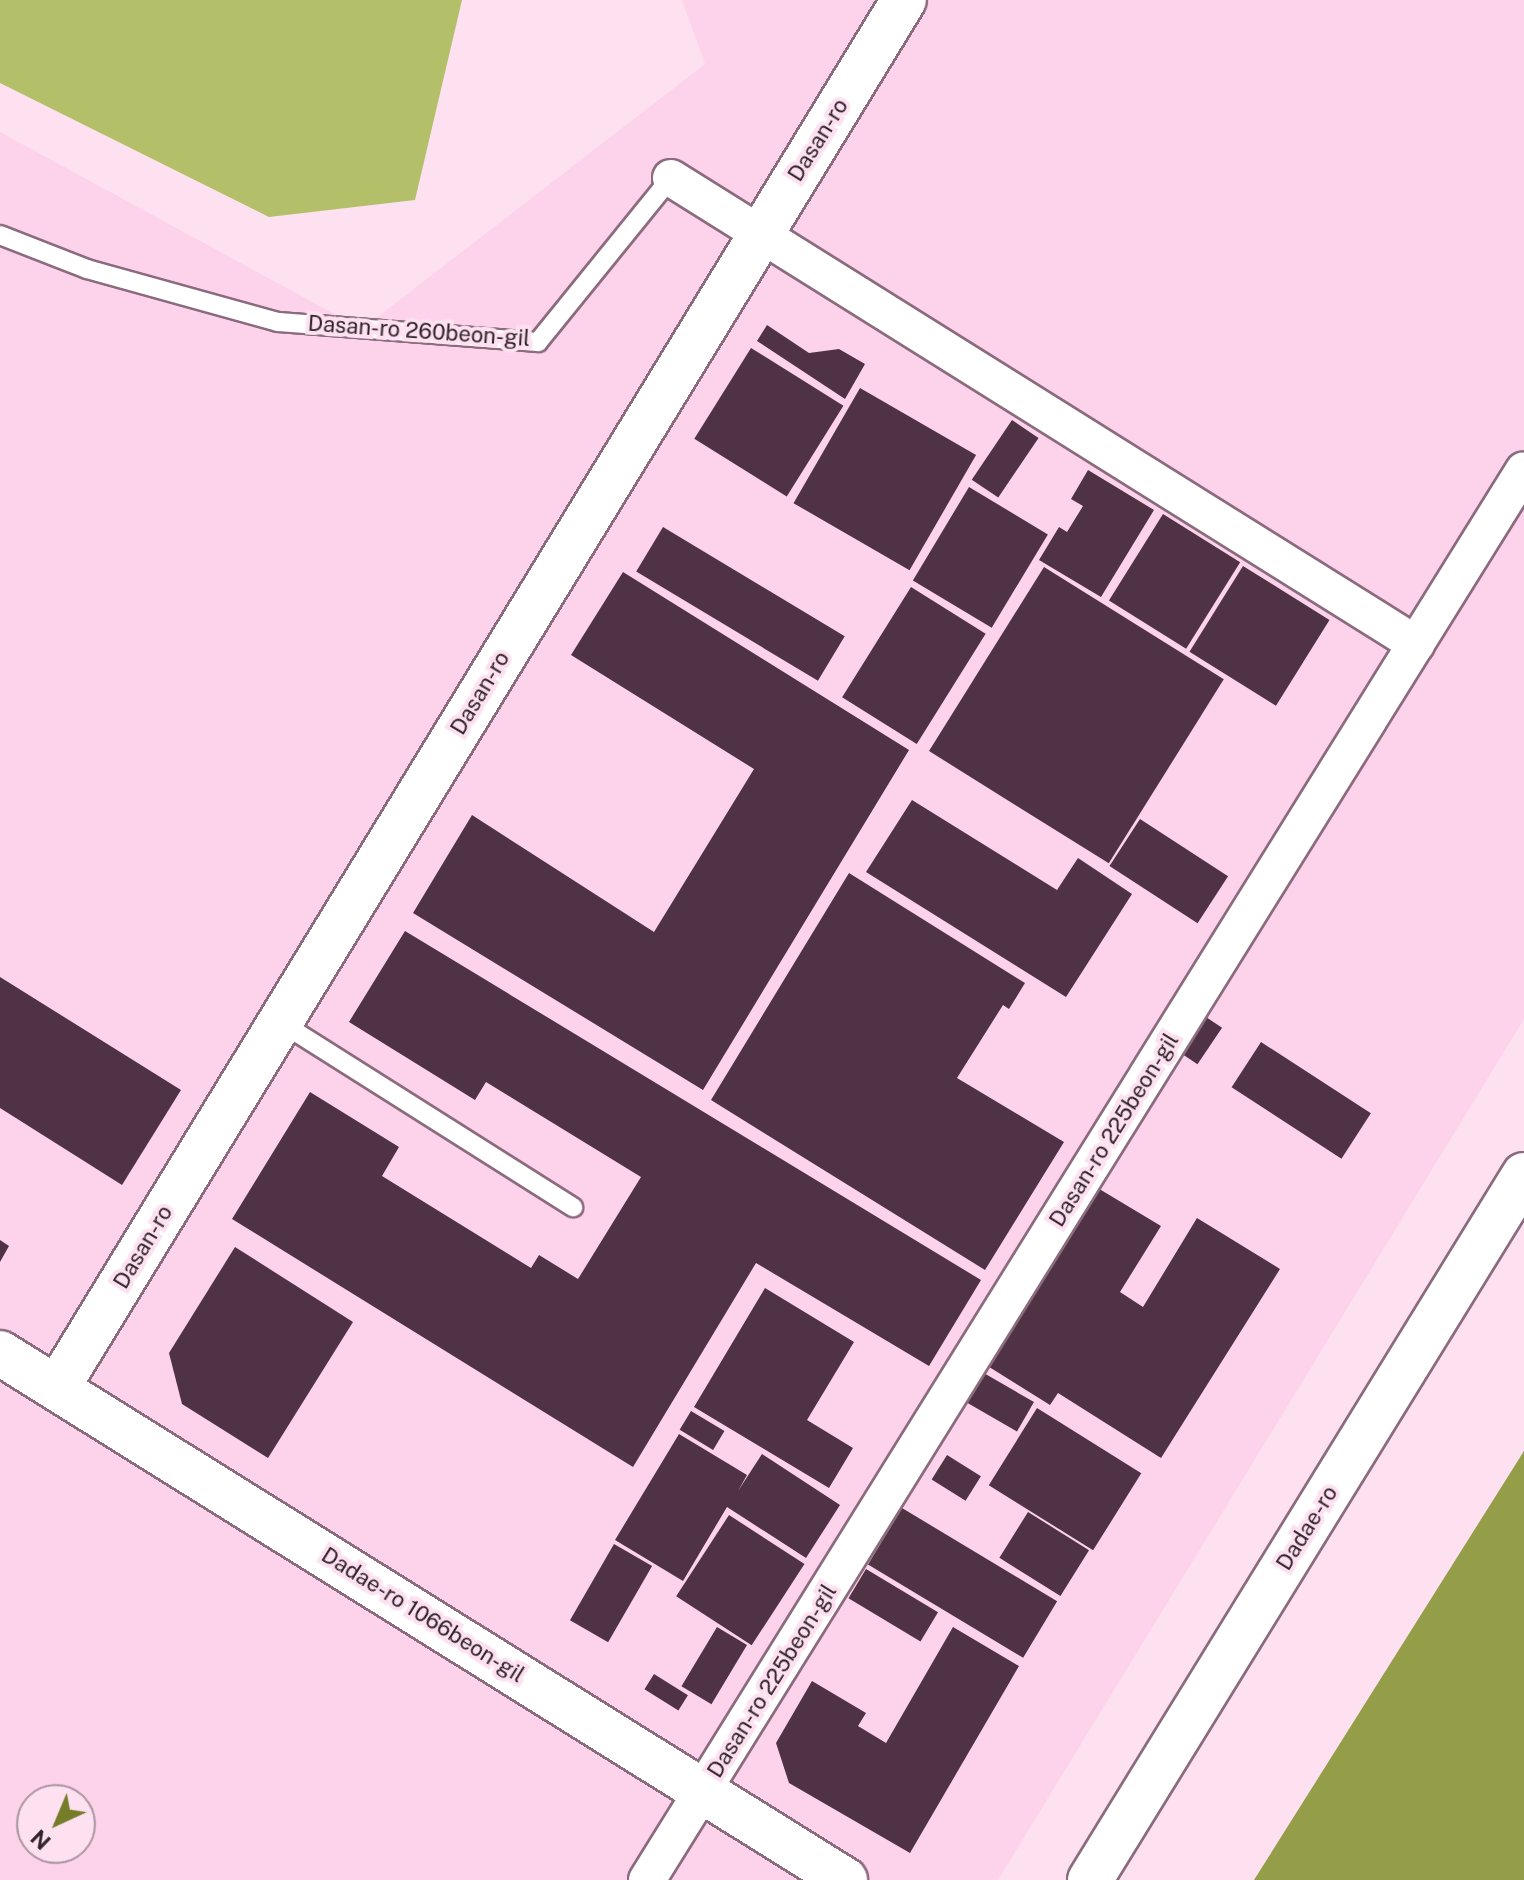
<!DOCTYPE html>
<html>
<head>
<meta charset="utf-8">
<style>
	body { margin:0 }
	#map { position:relative; width:1524px; height:1880px; overflow:hidden; background:#fde1f1; font-family:"Public Sans",sans-serif }
	div>[style] { position:absolute }
	[style*='--x'] { left:calc(var(--x)*1px); top:calc(var(--y)*1px); width:calc(var(--w)*1px); rotate:calc(var(--a)*1deg) }
	.built>* { inset:0; background:#fdd2eb }
	.forest>* { inset:0; background:#b4bf69 }
	.water>* { inset:0; background:#949d48 }
	.building>* { inset:0; background:#4f3344; transform-origin:0 0 }
	.roads { filter:drop-shadow(2px 0 #8b6b7e) drop-shadow(-2px 0 #8b6b7e) drop-shadow(0 2px #8b6b7e) drop-shadow(0 -2px #8b6b7e) }
	.service>* { height:18px; margin:-9px; padding:0 9px; transform-origin:9px; border-radius:9px; background:#fff }
	.minor>* { height:36px; margin:-18px; padding:0 18px; transform-origin:18px; border-radius:18px; background:#fff }
	.tertiary>* { height:44px; margin:-22px; padding:0 22px; transform-origin:22px; border-radius:22px; background:#fff }
	.secondary>* { height:44px; margin:-22px; padding:0 22px; transform-origin:22px; border-radius:22px; background:#fff }
	span { translate:-50% -50%; white-space:nowrap; text-align:center; line-height:1.15; -webkit-text-stroke:8px #fde1f1; paint-order:stroke }
	.street-label { font-size:22px; color:#2f2229 }
	.north { position:absolute; left:16px; top:1784px; width:80px; height:80px; box-sizing:border-box; background:#fde1f1; border:2px solid #ab95a1; border-radius:50%; rotate:224deg; font-size:22px; font-weight:700; line-height:32px; text-align:center; color:#2f2229 }
	.north::after { content:''; display:block; margin:auto; width:28px; height:36px; background:#757d28; clip-path:polygon(50% 0,100% 100%,50% 72%,0 100%) }
</style>
</head>
<body>
<div id="map">
	<div class="built">
		<i style="clip-path:polygon(evenodd,682px 0,1524px 0,1524px 1019px,998px 1880px,0 1880px,0 132px,362px 329px,705px 64px,682px 0,32px 1800px,80px 1800px,80px 1848px,32px 1848px,32px 1800px)"></i>
	</div>
	<div class="forest">
		<i style="clip-path:polygon(0 0,462px 0,415px 200px,269px 217px,0 83px)"></i>
	</div>
	<div class="water">
		<i style="clip-path:polygon(1524px 1451px,1524px 1880px,1254px 1880px)"></i>
	</div>
	<div class="building">
		<i style="clip-path:polygon(767px 325px,809px 353px,839px 349px,865px 364px,845px 399px,757px 341px)"></i>
		<i style="left:751px;top:348px;width:109px;height:107px;rotate:32deg"></i>
		<i style="left:860px;top:388px;width:134px;height:133px;rotate:30deg"></i>
		<i style="left:1012px;top:420px;width:32px;height:72px;rotate:34deg"></i>
		<i style="clip-path:polygon(1088px 470px,1154px 510px,1101px 597px,1039px 560px,1059px 527px,1067px 532px,1083px 506px,1071px 499px)"></i>
		<i style="left:969px;top:487px;width:92px;height:109px;rotate:31deg"></i>
		<i style="left:1163px;top:514px;width:91px;height:102px;rotate:32deg"></i>
		<i style="left:663px;top:527px;width:212px;height:52px;rotate:31deg"></i>
		<i style="left:1243px;top:566px;width:102px;height:101px;rotate:32deg"></i>
		<i style="left:1044px;top:567px;width:212px;height:217px;rotate:32deg"></i>
		<i style="clip-path:polygon(623px 572px,909px 750px,703px 1090px,413px 913px,472px 815px,654px 932px,754px 769px,571px 655px)"></i>
		<i style="left:911px;top:587px;width:88px;height:130px;rotate:32deg"></i>
		<i style="clip-path:polygon(912px 800px,1057px 890px,1078px 858px,1132px 894px,1066px 997px,866px 872px)"></i>
		<i style="left:1140px;top:819px;width:105px;height:56px;rotate:33deg"></i>
		<i style="clip-path:polygon(849px 873px,1025px 983px,1009px 1009px,1003px 1005px,957px 1078px,1064px 1142px,985px 1270px,711px 1100px)"></i>
		<i style="clip-path:polygon(405px 931px,981px 1280px,929px 1366px,756px 1263px,633px 1467px,232px 1219px,310px 1092px,399px 1147px,382px 1176px,531px 1268px,539px 1255px,578px 1279px,641px 1177px,486px 1082px,475px 1100px,349px 1022px)"></i>
		<i style="clip-path:polygon(0 977px,181px 1090px,122px 1185px,0 1108px)"></i>
		<i style="left:1203px;top:1015px;width:23px;height:44px;rotate:34deg"></i>
		<i style="left:1261px;top:1042px;width:131px;height:54px;rotate:33deg"></i>
		<i style="clip-path:polygon(1096px 1187px,1161px 1226px,1120px 1292px,1143px 1307px,1197px 1218px,1280px 1269px,1161px 1458px,1058px 1393px,1050px 1405px,986px 1365px)"></i>
		<i style="clip-path:polygon(0 1240px,9px 1246px,0 1262px)"></i>
		<i style="clip-path:polygon(235px 1247px,353px 1322px,268px 1458px,182px 1404px,169px 1353px)"></i>
		<i style="clip-path:polygon(765px 1288px,854px 1342px,807px 1420px,853px 1448px,829px 1488px,694px 1407px)"></i>
		<i style="left:982px;top:1372px;width:60px;height:34px;rotate:30deg"></i>
		<i style="left:1037px;top:1408px;width:123px;height:91px;rotate:32deg"></i>
		<i style="left:691px;top:1411px;width:39px;height:22px;rotate:31deg"></i>
		<i style="clip-path:polygon(679px 1434px,747px 1475px,738px 1491px,762px 1454px,840px 1505px,806px 1558px,727px 1507px,683px 1581px,615px 1540px)"></i>
		<i style="left:947px;top:1455px;width:40px;height:29px;rotate:32deg"></i>
		<i style="left:902px;top:1508px;width:181px;height:66px;rotate:31deg"></i>
		<i style="left:1028px;top:1512px;width:72px;height:54px;rotate:32deg"></i>
		<i style="left:729px;top:1515px;width:90px;height:97px;rotate:33deg"></i>
		<i style="left:614px;top:1544px;width:44px;height:88px;rotate:30deg"></i>
		<i style="left:866px;top:1569px;width:84px;height:34px;rotate:31deg"></i>
		<i style="left:717px;top:1627px;width:35px;height:69px;rotate:31deg"></i>
		<i style="clip-path:polygon(953px 1627px,1019px 1666px,910px 1853px,789px 1783px,776px 1743px,812px 1681px,866px 1713px,858px 1726px,886px 1743px)"></i>
		<i style="left:654px;top:1674px;width:40px;height:18px;rotate:32deg"></i>
	</div>
	<div class="roads">
		<div class="service">
			<i style="--x:0;--y:235;--w:93;--a:21.3"></i>
			<i style="--x:87;--y:269;--w:198;--a:15.5"></i>
			<i style="--x:278;--y:322;--w:261;--a:4.4"></i>
			<i style="--x:538;--y:342;--w:211;--a:-51"></i>
			<i style="--x:280;--y:1022;--w:347;--a:32.3"></i>
		</div>
		<div class="minor">
			<i style="--x:671;--y:178;--w:879;--a:32.03"></i>
			<i style="--x:647;--y:1880;--w:1660;--a:-58.12"></i>
		</div>
		<div class="tertiary">
			<i style="--x:0;--y:1353;--w:996;--a:31.95"></i>
			<i style="--x:57;--y:1388;--w:1626;--a:-58.61"></i>
		</div>
		<div class="secondary">
			<i style="--x:1090;--y:1880;--w:828;--a:-58.38"></i>
		</div>
	</div>
	<div class="street-label">
		<span style="left:818px;top:140px;rotate:-58deg">Dasan-ro</span>
		<span style="left:419px;top:331px;rotate:4deg">Dasan-ro 260beon-gil</span>
		<span style="left:480px;top:693px;rotate:-59deg">Dasan-ro</span>
		<span style="left:1114px;top:1130px;rotate:-58deg">Dasan-ro 225beon-gil</span>
		<span style="left:143px;top:1247px;rotate:-59deg">Dasan-ro</span>
		<span style="left:1307px;top:1528px;rotate:-58deg">Dadae-ro</span>
		<span style="left:423px;top:1615px;rotate:32deg">Dadae-ro 1066beon-gil</span>
		<span style="left:772px;top:1681px;rotate:-58deg">Dasan-ro 225beon-gil</span>
	</div>
	<div class="north">N</div>
</div>
</body>
</html>
